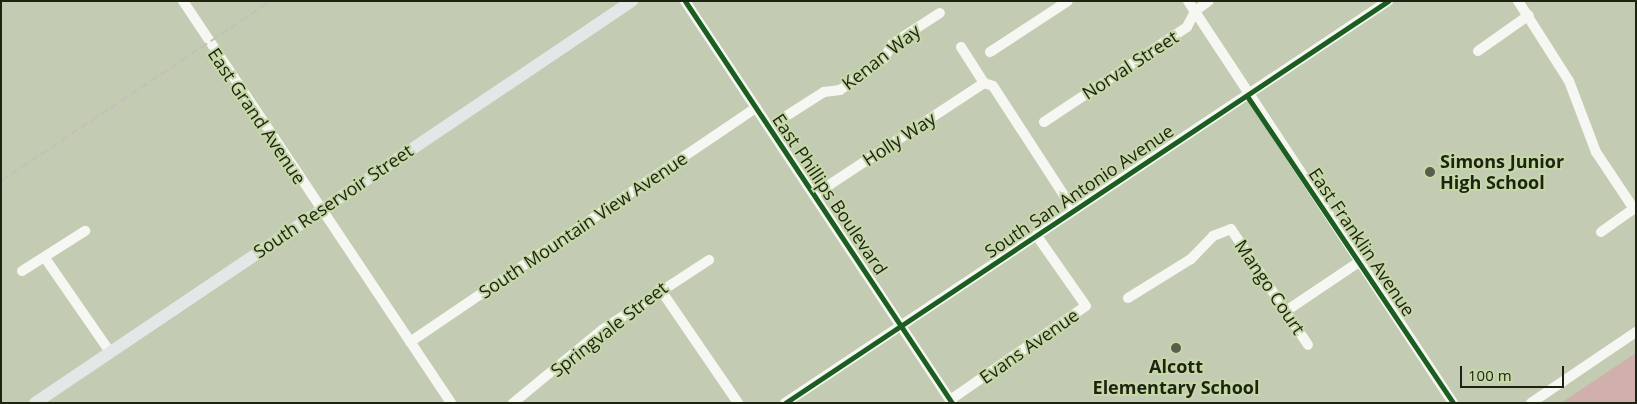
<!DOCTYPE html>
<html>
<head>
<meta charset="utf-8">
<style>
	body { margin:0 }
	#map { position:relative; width:1637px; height:404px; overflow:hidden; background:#c3ccb2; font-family:"Open Sans",sans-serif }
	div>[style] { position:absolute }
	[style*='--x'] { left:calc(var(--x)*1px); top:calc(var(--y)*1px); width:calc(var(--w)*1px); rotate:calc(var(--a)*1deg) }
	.green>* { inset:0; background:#d1afac }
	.minor>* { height:10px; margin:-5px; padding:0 5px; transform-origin:5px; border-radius:5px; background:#f6f7f3 }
	.major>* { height:12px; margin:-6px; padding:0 6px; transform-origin:6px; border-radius:6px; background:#e2e8e8 }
	.rail>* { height:2px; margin-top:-1px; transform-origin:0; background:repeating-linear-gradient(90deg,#bfc1ba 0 8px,transparent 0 12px) }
	.cycleway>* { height:5px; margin:-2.5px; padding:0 2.5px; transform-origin:2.5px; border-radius:2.5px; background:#1b5e20 }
	.dots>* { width:14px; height:14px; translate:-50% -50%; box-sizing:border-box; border:2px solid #c6d7a8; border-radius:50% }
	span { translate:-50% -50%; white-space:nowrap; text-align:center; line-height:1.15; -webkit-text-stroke:4px #c6d7a8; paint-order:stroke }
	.street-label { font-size:18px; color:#1d2311 }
	.poi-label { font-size:18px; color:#1d2311; font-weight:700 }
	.left { translate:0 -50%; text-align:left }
	.frame { position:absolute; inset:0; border:2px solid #1d2311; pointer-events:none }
	.scale { position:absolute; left:1460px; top:366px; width:104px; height:22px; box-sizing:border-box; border:2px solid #1d2311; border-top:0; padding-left:6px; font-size:15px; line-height:18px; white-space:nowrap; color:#1d2311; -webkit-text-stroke:4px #c6d7a8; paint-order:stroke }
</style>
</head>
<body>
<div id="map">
	<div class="green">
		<i style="clip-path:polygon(1636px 353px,1636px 403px,1561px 403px)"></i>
	</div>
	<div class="minor">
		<i style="--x:183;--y:1;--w:483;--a:56.3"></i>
		<i style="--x:685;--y:1;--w:483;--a:56.4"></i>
		<i style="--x:1188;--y:1;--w:481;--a:56.6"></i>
		<i style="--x:1518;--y:1;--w:95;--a:57.5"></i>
		<i style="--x:1569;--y:81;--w:76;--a:69.2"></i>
		<i style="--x:1596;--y:152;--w:69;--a:56.3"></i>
		<i style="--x:961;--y:47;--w:43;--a:57.4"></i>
		<i style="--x:984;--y:83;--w:9;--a:18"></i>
		<i style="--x:993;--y:86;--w:147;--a:57"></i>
		<i style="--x:1478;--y:51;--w:62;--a:-35.2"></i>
		<i style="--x:990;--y:52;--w:93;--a:-33.2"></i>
		<i style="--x:1044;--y:122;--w:172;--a:-33.6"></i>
		<i style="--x:1187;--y:27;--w:18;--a:-63"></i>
		<i style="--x:1195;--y:11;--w:17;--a:-36"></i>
		<i style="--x:769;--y:127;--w:65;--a:-32.5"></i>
		<i style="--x:824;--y:92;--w:16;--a:-7"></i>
		<i style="--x:840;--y:90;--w:54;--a:-35.2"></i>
		<i style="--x:884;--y:59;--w:17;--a:-62"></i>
		<i style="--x:892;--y:44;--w:57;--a:-32.9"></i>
		<i style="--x:814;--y:195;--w:204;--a:-33.4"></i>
		<i style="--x:1601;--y:232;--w:43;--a:-35.5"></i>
		<i style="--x:45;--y:258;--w:114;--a:55.3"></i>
		<i style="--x:22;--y:271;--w:75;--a:-32.4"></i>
		<i style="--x:660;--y:289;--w:138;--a:55.6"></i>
		<i style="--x:1128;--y:298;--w:74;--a:-31.8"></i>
		<i style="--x:1191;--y:259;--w:32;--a:-46"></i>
		<i style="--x:1213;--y:236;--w:19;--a:-21"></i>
		<i style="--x:1231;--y:229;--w:139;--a:56.4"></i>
		<i style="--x:1286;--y:311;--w:88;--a:-33.9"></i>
		<i style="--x:410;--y:342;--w:418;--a:-34.1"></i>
		<i style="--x:950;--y:400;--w:165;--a:-34.7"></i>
		<i style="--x:1086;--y:306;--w:85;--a:-125"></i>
		<i style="--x:513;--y:403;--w:115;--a:-39.4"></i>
		<i style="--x:602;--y:330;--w:128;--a:-33.2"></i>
		<i style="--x:785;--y:403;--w:725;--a:-33.69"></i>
		<i style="--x:1531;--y:403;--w:127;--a:-34.1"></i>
	</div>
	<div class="major">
		<i style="--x:35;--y:403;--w:720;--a:-33.96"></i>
	</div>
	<div class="rail">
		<i style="--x:1;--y:181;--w:324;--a:-33.7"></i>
	</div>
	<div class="cycleway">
		<i style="--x:685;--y:1;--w:483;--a:56.4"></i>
		<i style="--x:1247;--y:96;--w:370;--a:56.1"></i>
		<i style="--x:785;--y:403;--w:725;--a:-33.69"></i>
	</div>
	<div class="dots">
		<i style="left:1430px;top:172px;background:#575e49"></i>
		<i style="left:1176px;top:348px;background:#575e49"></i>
	</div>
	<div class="street-label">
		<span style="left:881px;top:57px;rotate:-38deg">Kenan Way</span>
		<span style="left:1130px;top:65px;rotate:-33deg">Norval Street</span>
		<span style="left:257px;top:116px;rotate:56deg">East Grand Avenue</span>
		<span style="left:899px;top:139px;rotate:-33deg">Holly Way</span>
		<span style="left:1079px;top:191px;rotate:-34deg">South San Antonio Avenue</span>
		<span style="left:830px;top:194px;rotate:56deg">East Phillips Boulevard</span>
		<span style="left:333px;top:201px;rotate:-34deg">South Reservoir Street</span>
		<span style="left:583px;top:225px;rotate:-34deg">South Mountain View Avenue</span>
		<span style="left:1362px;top:242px;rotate:56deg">East Franklin Avenue</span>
		<span style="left:1270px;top:287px;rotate:56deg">Mango Court</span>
		<span style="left:609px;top:329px;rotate:-38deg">Springvale Street</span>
		<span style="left:1029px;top:346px;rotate:-35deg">Evans Avenue</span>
	</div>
	<div class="poi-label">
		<span class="left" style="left:1440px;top:172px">Simons Junior<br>High School</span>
		<span style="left:1176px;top:377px">Alcott<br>Elementary School</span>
	</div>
	<div class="frame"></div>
	<div class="scale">100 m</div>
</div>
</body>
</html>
